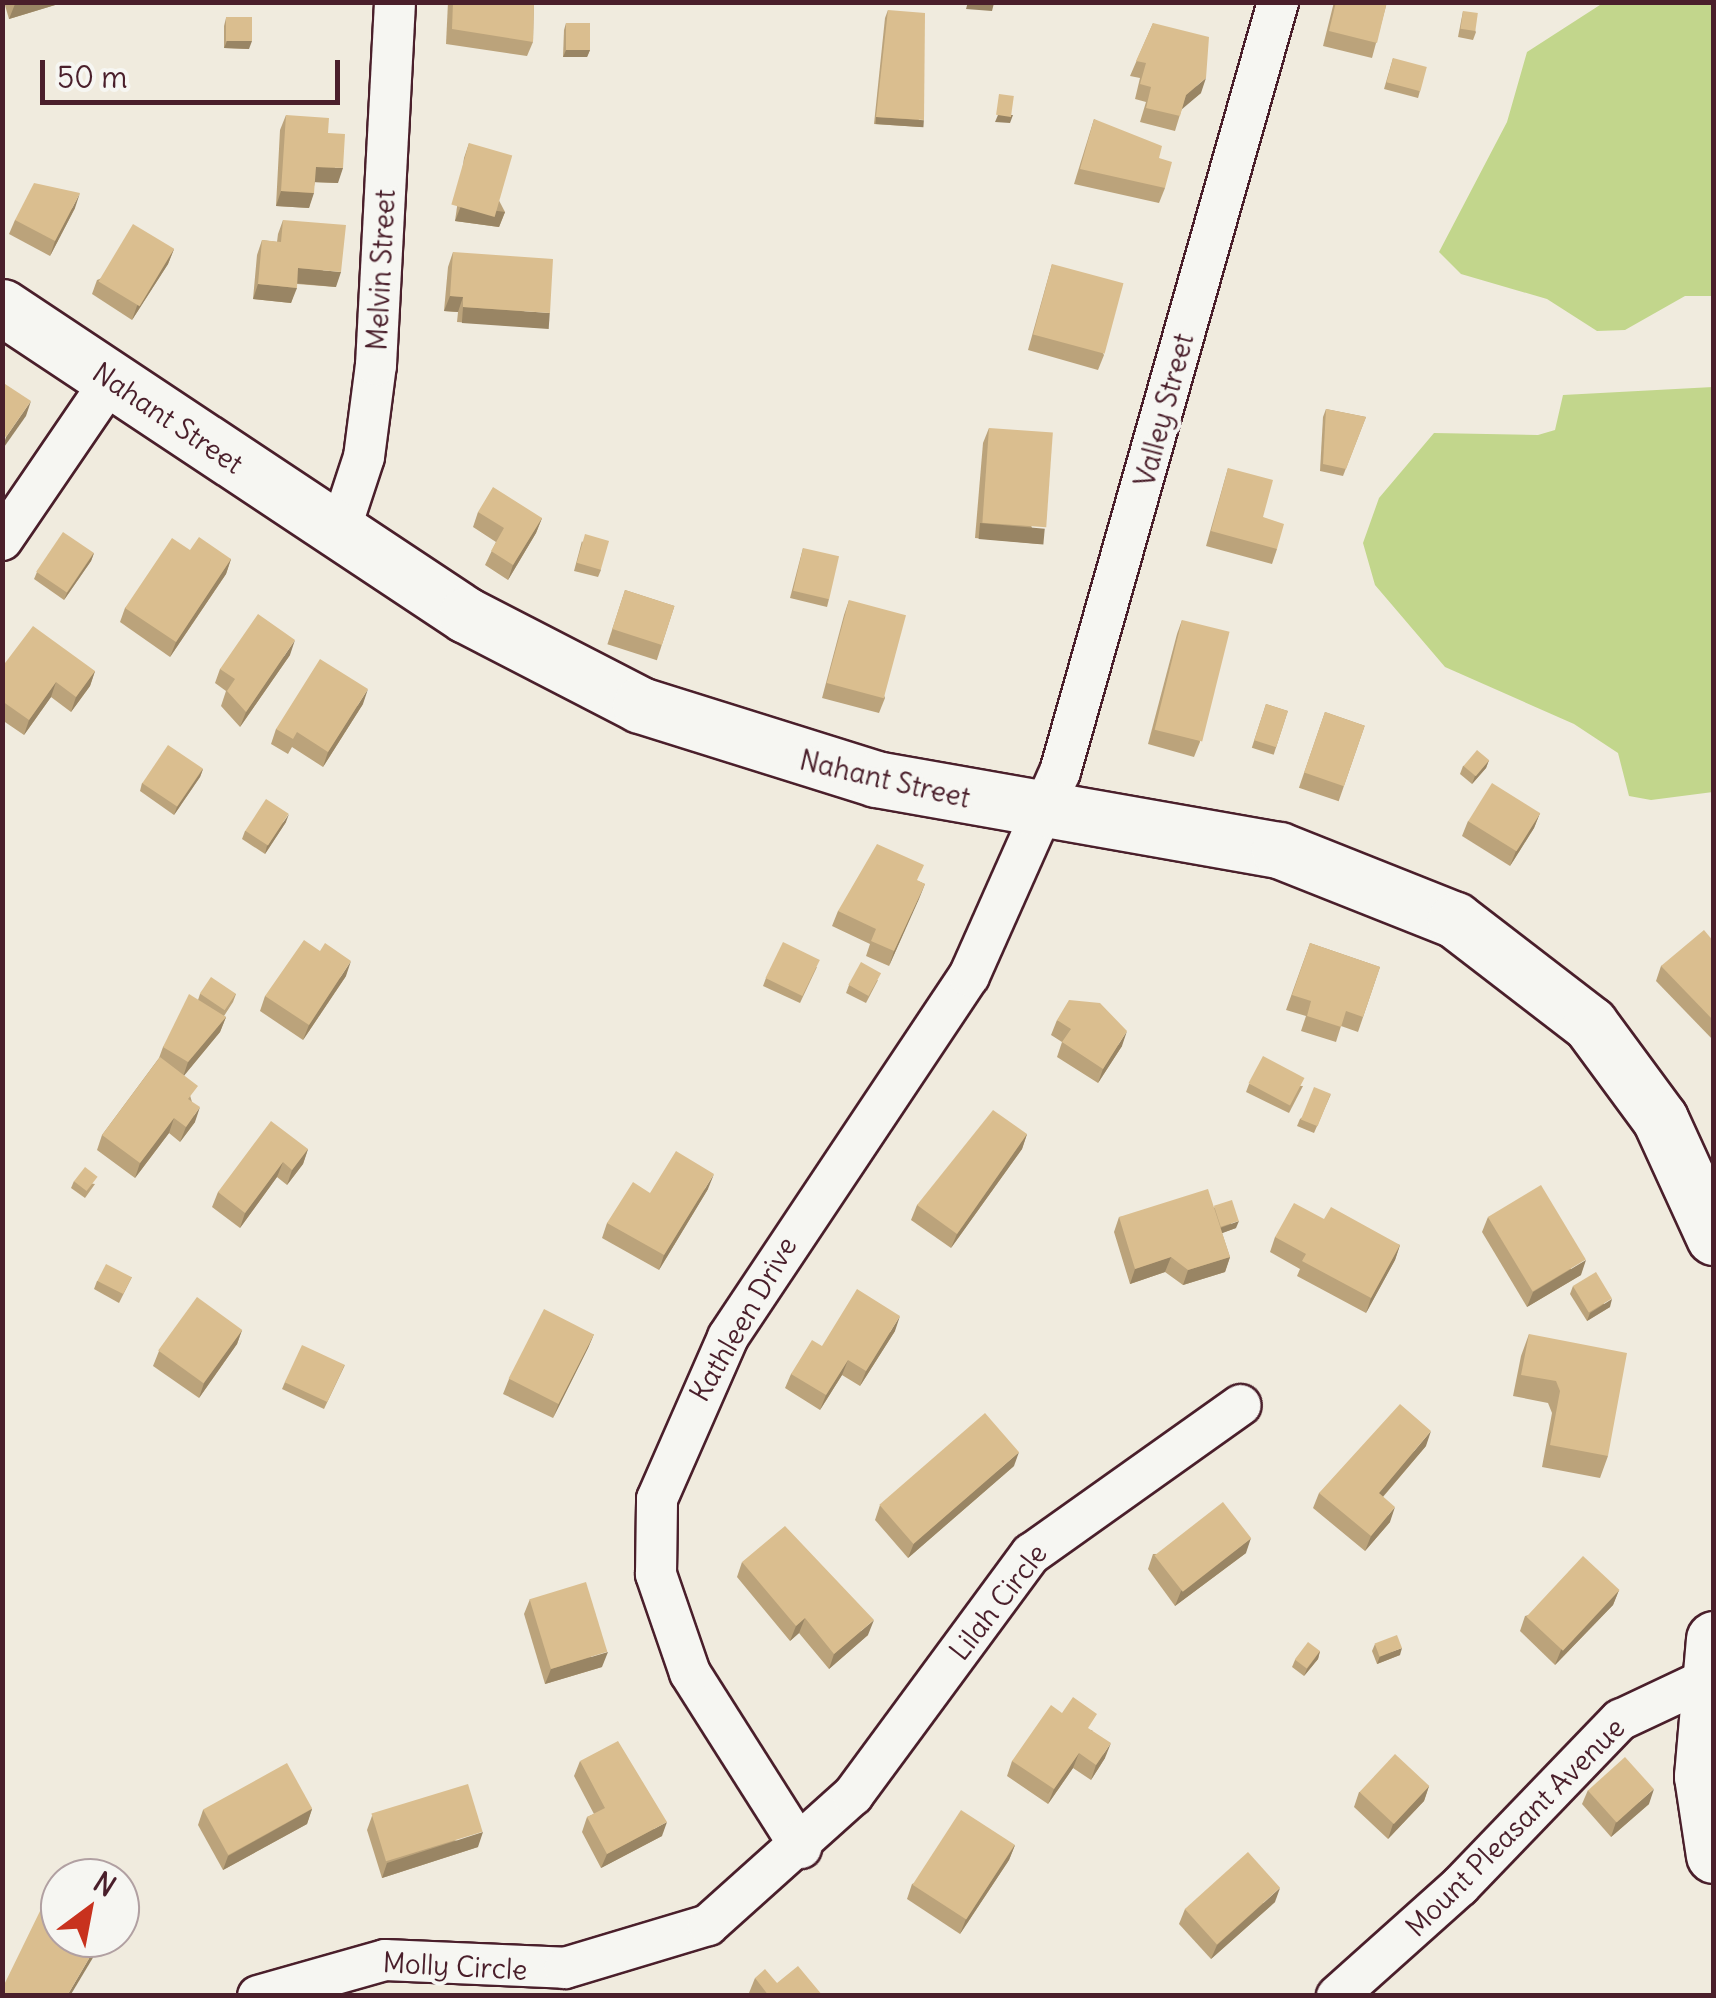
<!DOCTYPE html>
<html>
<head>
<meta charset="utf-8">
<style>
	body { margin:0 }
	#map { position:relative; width:1716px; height:1998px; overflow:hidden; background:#f0ebde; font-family:Delius,sans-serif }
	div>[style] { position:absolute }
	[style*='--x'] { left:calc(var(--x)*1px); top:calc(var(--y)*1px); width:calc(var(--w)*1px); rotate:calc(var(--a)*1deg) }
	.green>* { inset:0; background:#c2d68c }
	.roads { filter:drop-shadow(2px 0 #4a1f2b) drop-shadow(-2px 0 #4a1f2b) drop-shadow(0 2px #4a1f2b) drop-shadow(0 -2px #4a1f2b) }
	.street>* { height:40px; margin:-20px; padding:0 20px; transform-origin:20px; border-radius:20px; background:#f6f6f2 }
	.secondary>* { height:55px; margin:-27.5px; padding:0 27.5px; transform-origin:27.5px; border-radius:27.5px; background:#f6f6f2 }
	.wall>* { inset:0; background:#bba37b; transform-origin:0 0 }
	.shaded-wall>* { inset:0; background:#998564; transform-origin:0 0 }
	.building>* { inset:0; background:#dabe8f; transform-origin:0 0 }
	span { translate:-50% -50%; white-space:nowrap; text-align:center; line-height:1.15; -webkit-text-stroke:8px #f6f6f2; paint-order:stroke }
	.street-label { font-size:28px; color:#4a1f2b }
	.frame { position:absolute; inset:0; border:5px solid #4a1f2b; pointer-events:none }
	.north { position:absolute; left:40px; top:1858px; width:100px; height:100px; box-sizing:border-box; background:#f6f6f2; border:2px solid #b1a0a2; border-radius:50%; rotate:32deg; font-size:28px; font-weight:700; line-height:40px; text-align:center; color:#4a1f2b }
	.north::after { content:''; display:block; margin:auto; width:35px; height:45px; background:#c8321e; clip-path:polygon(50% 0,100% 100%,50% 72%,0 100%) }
	.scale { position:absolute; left:40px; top:60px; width:300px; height:45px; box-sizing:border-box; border:5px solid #4a1f2b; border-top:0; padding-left:12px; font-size:30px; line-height:35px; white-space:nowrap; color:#4a1f2b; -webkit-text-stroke:8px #f6f6f2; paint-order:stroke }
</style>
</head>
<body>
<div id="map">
	<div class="green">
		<i style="clip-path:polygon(1603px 3px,1713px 3px,1713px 296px,1685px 296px,1625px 330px,1597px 331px,1547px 299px,1461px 274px,1439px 252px,1507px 122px,1527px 52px)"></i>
		<i style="clip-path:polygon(1713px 387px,1713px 792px,1651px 800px,1629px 796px,1618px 753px,1574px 724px,1445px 667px,1375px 585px,1363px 543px,1379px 498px,1434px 433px,1538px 435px,1555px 430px,1563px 395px)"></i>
	</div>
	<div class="roads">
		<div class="street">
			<i style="--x:339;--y:533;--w:80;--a:-71.8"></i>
			<i style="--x:364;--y:457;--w:93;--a:-82.6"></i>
			<i style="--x:376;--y:365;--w:363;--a:-87"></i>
			<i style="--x:2;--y:540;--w:194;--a:-55.7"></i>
			<i style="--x:801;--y:1848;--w:207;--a:-122.4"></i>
			<i style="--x:690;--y:1673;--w:105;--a:-109"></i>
			<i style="--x:656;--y:1574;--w:75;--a:-89.2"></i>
			<i style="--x:657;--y:1499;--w:177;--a:-66.3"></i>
			<i style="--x:728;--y:1337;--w:434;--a:-56.3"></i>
			<i style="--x:969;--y:976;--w:223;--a:-66"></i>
			<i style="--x:1060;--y:772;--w:800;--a:-74.19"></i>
			<i style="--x:258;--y:1996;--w:132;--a:-15.8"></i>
			<i style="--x:385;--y:1960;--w:180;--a:2.5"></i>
			<i style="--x:565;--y:1968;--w:149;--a:-16.7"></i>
			<i style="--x:708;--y:1925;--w:195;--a:-41.9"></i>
			<i style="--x:853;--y:1795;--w:300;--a:-53.6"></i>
			<i style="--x:1031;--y:1554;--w:257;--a:-35.4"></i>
			<i style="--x:1337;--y:1996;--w:165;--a:-41.8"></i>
			<i style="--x:1460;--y:1886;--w:231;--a:-46.1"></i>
			<i style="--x:1620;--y:1720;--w:96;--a:-25.2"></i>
		</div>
		<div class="secondary">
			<i style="--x:2;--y:307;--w:557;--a:33.58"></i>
			<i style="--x:466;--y:615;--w:196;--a:27.3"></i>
			<i style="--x:640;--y:705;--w:247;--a:17.4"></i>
			<i style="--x:876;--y:779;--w:409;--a:10"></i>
			<i style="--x:1279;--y:850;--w:189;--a:21.7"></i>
			<i style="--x:1455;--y:920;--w:170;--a:37.6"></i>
			<i style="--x:1590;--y:1024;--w:118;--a:53.6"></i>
			<i style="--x:1660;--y:1119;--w:130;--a:65.4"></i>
			<i style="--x:1714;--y:1639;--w:138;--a:95"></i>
			<i style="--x:1702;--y:1776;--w:80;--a:81.4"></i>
		</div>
	</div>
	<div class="wall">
		<i style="clip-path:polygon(4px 2px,65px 2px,9px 19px)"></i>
		<i style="clip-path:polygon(448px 2px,534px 2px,533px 42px,527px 56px,446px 44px)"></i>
		<i style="clip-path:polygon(1334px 2px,1387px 2px,1372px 58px,1323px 46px)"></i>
		<i style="clip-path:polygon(888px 10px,921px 127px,874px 124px,885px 18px)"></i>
		<i style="clip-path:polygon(1463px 11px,1476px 32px,1473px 40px,1458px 37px)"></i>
		<i style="clip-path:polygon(226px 18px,249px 49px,224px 48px,224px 26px)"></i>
		<i style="clip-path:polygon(566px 23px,590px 50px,587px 57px,563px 57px,564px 30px)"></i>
		<i style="clip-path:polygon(1153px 23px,1201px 93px,1182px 108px,1175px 131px,1140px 122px,1146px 102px,1135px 99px,1140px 78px,1130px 76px)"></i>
		<i style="clip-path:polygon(1393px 58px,1420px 91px,1418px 98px,1384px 89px)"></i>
		<i style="clip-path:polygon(286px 115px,328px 133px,338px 183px,315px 182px,309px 208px,276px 206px,280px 130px)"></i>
		<i style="clip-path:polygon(1094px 119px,1159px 158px,1165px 188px,1159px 203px,1074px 184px)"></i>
		<i style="clip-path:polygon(469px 143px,505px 212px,499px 227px,455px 221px,464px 158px)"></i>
		<i style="clip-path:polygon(75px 208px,50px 256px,9px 234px,15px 220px)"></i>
		<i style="clip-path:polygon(283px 220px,336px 287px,297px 284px,291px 303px,253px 299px,257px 255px,262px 240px,277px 242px,278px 234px)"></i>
		<i style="clip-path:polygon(174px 249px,168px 264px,132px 320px,92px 294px,97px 280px)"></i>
		<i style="clip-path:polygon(453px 252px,544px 328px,457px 322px,458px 312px,444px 311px,448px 267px)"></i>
		<i style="clip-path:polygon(1052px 264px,1104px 355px,1098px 370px,1028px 350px)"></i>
		<i style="clip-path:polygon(1326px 409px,1366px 417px,1343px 476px,1320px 471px,1323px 417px)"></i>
		<i style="clip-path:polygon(989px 428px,1039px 544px,975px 538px,983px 443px)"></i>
		<i style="clip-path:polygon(1228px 468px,1263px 517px,1277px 549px,1272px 564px,1206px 546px)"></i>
		<i style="clip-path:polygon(478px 512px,542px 518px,536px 533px,508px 580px,485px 565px,496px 542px,473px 527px)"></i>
		<i style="clip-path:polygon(582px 541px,601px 570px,598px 577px,574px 571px)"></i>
		<i style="clip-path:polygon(803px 548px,829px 599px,827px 607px,790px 598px)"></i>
		<i style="clip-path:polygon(190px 550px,231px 559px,226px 574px,170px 657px,120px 622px,125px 608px)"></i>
		<i style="clip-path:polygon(94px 553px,91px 561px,64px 600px,34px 579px,37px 572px)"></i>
		<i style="left:625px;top:590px;width:52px;height:57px;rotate:18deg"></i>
		<i style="clip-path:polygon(849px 600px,885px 698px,879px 713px,822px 698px,844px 615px)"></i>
		<i style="clip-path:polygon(1182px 620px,1200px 742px,1194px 757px,1148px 744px,1177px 634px)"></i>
		<i style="clip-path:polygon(290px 655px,240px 727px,221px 706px,226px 691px,215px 683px,220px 669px)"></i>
		<i style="clip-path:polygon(2px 667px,95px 671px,90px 686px,71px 712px,51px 697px,24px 735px,2px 720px)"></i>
		<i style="clip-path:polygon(363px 704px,323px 767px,292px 747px,288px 754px,271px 744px,276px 729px)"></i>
		<i style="left:1266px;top:704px;width:23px;height:46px;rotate:18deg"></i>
		<i style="left:1325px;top:712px;width:42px;height:80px;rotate:19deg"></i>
		<i style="clip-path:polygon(1489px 760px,1486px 768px,1472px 784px,1460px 774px,1463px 766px)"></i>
		<i style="clip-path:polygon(203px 769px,200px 777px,174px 815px,140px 791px,142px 783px)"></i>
		<i style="clip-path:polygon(1540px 813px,1534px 828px,1510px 866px,1462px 836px,1468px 821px)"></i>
		<i style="clip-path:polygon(286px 822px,265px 854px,242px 839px,245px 831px)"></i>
		<i style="clip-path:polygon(918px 881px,925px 884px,889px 966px,866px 956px,870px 944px,832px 926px,838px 911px)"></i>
		<i style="clip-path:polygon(1714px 942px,1714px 1041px,1656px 981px,1661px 966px)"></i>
		<i style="clip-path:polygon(1310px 943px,1380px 967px,1358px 1032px,1341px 1026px,1336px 1042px,1301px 1031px,1306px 1016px,1286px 1010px)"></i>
		<i style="clip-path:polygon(817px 967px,800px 1003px,763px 986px,766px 978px)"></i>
		<i style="clip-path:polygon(346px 976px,303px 1040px,260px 1011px,265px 996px)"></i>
		<i style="clip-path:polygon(878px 980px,866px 1003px,846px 993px,849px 985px)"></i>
		<i style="clip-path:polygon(200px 994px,236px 994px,233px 1002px,224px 1016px,226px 1017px,220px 1032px,184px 1075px,192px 1102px,195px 1122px,180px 1142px,169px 1133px,135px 1178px,97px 1150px,102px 1135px,159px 1058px,163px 1047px,198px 1000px)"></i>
		<i style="clip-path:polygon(1057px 1020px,1122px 1046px,1098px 1083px,1057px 1057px,1062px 1042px,1051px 1035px)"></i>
		<i style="clip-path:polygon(1249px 1084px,1303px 1086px,1289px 1113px,1246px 1092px)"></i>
		<i style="clip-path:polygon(1331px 1094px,1314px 1133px,1297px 1126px,1300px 1119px)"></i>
		<i style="clip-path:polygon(1027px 1134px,1022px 1149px,951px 1248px,911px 1220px,917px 1205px)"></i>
		<i style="clip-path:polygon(308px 1149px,303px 1164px,287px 1185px,277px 1177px,240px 1228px,212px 1207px,218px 1192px)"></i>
		<i style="clip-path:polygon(74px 1181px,95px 1184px,85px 1198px,71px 1188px)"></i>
		<i style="clip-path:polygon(708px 1189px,659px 1270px,602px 1238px,607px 1223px,650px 1193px)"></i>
		<i style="clip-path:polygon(1214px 1207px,1236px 1228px,1222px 1233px,1230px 1257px,1225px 1272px,1183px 1285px,1165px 1272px,1130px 1284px,1114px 1232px,1119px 1217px)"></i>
		<i style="clip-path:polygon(1488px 1217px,1581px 1275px,1527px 1307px,1482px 1232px)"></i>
		<i style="clip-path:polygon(1324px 1219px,1400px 1245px,1395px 1260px,1366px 1313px,1297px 1276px,1300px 1269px,1270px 1252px,1275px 1237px)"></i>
		<i style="clip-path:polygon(132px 1277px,119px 1303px,94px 1289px,97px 1281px)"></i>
		<i style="clip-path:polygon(1573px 1286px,1610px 1307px,1587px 1321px,1570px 1294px)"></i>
		<i style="clip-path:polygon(242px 1330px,237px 1344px,199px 1398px,153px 1366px,159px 1351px)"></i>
		<i style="clip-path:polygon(895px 1331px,860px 1386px,842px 1375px,820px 1410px,785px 1388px,791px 1374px,822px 1346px)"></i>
		<i style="clip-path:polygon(594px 1334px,588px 1348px,553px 1418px,503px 1394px,509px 1379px)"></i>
		<i style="clip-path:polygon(1529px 1334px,1608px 1456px,1600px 1478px,1542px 1467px,1552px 1413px,1548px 1403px,1513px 1396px,1521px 1356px)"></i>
		<i style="clip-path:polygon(345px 1365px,324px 1409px,282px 1389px,285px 1382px)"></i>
		<i style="clip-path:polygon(1426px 1446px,1383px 1497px,1390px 1522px,1365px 1551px,1313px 1508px,1319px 1493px)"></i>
		<i style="clip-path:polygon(1014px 1466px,908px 1558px,875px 1520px,880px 1505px)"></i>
		<i style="clip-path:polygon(1246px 1553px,1175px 1606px,1148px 1569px,1153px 1554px)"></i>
		<i style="clip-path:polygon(742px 1562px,868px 1635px,829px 1669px,799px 1633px,790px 1641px,737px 1577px)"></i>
		<i style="clip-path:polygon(1619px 1590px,1613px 1605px,1555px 1665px,1520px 1631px,1525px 1616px)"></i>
		<i style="clip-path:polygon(530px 1599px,602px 1667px,545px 1684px,524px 1614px)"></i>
		<i style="clip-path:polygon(1375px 1644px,1400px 1655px,1377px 1664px,1372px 1651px)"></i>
		<i style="clip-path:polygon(1320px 1651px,1318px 1659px,1304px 1676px,1292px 1667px,1295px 1660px)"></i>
		<i style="clip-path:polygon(1092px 1730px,1105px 1758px,1091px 1780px,1073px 1768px,1048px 1804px,1007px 1776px,1012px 1761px)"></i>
		<i style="clip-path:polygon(580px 1761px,662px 1836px,601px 1868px,582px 1832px,587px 1817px,594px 1814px,574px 1776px)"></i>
		<i style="clip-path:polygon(1429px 1786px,1424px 1801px,1388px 1839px,1354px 1807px,1359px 1792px)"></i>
		<i style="clip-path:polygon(1588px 1790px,1649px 1804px,1611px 1837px,1582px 1804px)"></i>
		<i style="clip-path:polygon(312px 1809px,307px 1824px,223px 1870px,198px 1825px,203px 1810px)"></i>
		<i style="clip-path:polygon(372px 1816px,478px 1847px,382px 1878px,367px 1830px)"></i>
		<i style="clip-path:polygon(1015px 1845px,1009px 1860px,960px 1934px,907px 1899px,912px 1884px)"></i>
		<i style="clip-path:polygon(1275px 1902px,1211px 1959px,1179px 1924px,1185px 1909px)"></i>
		<i style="clip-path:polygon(755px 1978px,777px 1983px,823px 1996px,751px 1996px,749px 1993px)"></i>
	</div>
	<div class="shaded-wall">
		<i style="clip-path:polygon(19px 2px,65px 2px,9px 19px,15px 4px)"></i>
		<i style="clip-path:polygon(968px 2px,985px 2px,994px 3px,992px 11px,966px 9px)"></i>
		<i style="clip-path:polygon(227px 41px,252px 41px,249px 49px,224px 48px)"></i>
		<i style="clip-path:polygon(566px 50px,590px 50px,587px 57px,563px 57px)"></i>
		<i style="clip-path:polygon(1206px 78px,1201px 93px,1181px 110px,1186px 95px)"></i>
		<i style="clip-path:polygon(998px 115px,1013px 115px,1010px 123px,995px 122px)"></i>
		<i style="left:876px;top:117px;width:48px;height:7px;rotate:4deg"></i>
		<i style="clip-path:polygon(316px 167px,343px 168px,338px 183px,310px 182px)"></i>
		<i style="clip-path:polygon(281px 191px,314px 193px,309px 208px,276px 206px)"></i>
		<i style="clip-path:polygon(80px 193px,75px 208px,50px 256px,55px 241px)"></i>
		<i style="clip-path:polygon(461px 206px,505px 212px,499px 227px,455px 221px)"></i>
		<i style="clip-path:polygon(174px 249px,168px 264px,132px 320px,137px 306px)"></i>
		<i style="clip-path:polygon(298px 268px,341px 272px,336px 287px,293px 283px)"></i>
		<i style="clip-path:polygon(258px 284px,297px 288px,291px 303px,253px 299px)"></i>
		<i style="clip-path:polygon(450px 296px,463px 297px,458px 312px,444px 311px)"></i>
		<i style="left:463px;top:307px;width:87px;height:16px;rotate:4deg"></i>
		<i style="clip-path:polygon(31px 401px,26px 416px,2px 450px,6px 437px)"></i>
		<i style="clip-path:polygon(542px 518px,536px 533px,508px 580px,513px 565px)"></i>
		<i style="left:980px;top:523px;width:65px;height:16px;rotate:5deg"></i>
		<i style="clip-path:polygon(94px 553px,91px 561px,64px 600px,67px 593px)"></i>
		<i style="clip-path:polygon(231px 559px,226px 574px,170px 657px,176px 642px)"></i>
		<i style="clip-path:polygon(295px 640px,290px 655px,240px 727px,246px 712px)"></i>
		<i style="clip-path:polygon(95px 671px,90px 686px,71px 712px,76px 697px)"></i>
		<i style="clip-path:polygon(56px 682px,51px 697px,24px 735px,29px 720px)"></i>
		<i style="clip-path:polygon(368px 689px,363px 704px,323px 767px,328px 752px)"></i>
		<i style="clip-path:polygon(1489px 760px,1486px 768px,1472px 784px,1475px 776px)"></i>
		<i style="clip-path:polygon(203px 769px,200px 777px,174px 815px,177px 807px)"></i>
		<i style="clip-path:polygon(1540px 813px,1534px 828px,1510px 866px,1516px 851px)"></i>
		<i style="clip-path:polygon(289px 814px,286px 822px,265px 854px,267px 846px)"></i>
		<i style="clip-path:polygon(925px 884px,919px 899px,889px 966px,894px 951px)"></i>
		<i style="clip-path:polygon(351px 961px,346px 976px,303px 1040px,309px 1025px)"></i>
		<i style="clip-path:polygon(226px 1017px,220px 1032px,183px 1077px,188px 1062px)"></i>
		<i style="clip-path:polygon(1127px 1031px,1122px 1046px,1098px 1083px,1103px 1069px)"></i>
		<i style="clip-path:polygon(200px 1107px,195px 1122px,180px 1142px,186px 1127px)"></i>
		<i style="clip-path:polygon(174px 1118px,169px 1133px,135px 1178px,140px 1163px)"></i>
		<i style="clip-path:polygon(1027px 1134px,1022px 1149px,951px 1248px,957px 1234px)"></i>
		<i style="clip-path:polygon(308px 1149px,303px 1164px,287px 1185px,292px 1170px)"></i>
		<i style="clip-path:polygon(283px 1162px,277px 1177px,240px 1228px,245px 1213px)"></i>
		<i style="clip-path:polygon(714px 1174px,708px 1189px,659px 1270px,664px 1255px)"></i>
		<i style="clip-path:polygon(1239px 1221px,1236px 1228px,1217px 1235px,1220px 1228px)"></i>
		<i style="clip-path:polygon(1400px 1245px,1395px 1260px,1366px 1313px,1371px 1298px)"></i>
		<i style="clip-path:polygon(1171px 1257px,1165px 1272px,1130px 1284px,1135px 1269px)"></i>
		<i style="clip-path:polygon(1230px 1257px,1225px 1272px,1183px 1285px,1188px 1270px)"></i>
		<i style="clip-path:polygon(1586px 1260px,1581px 1275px,1527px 1307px,1533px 1292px)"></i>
		<i style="clip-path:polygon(1612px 1299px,1610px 1307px,1587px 1321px,1590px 1313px)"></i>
		<i style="clip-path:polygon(900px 1316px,895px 1331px,860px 1386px,866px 1371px)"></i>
		<i style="clip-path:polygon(242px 1330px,237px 1344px,199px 1398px,204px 1383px)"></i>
		<i style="clip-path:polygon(594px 1334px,588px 1348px,553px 1418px,559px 1403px)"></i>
		<i style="clip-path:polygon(848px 1360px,842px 1375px,820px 1410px,826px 1395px)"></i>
		<i style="clip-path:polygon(1431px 1431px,1426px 1446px,1373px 1508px,1379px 1493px)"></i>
		<i style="clip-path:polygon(1019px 1452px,1014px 1466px,908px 1558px,914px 1543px)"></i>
		<i style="clip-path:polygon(1395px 1507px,1390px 1522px,1365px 1551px,1371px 1536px)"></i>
		<i style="clip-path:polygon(1251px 1538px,1246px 1553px,1175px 1606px,1181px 1591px)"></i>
		<i style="clip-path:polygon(1619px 1590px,1613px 1605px,1555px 1665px,1561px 1650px)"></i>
		<i style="clip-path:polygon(805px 1618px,799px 1633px,790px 1641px,796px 1626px)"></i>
		<i style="clip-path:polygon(874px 1620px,868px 1635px,829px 1669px,834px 1654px)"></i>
		<i style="clip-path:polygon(1402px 1648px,1400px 1655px,1377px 1664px,1380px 1656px)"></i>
		<i style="clip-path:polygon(1320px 1651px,1318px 1659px,1304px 1676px,1307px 1669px)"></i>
		<i style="clip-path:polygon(608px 1652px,602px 1667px,545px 1684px,551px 1669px)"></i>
		<i style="clip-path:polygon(1111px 1743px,1105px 1758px,1091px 1780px,1096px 1765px)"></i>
		<i style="clip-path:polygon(1079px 1753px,1073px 1768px,1048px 1804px,1054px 1789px)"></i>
		<i style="clip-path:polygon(1429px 1786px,1424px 1801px,1388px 1839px,1393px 1824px)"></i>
		<i style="clip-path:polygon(1654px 1789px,1649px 1804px,1611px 1837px,1616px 1822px)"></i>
		<i style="clip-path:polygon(312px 1809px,307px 1824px,223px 1870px,228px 1856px)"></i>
		<i style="clip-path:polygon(667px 1822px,662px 1836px,601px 1868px,607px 1854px)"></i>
		<i style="clip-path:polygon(483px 1832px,478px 1847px,382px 1878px,387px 1863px)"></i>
		<i style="clip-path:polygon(1015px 1845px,1009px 1860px,960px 1934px,966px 1919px)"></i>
		<i style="clip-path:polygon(1280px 1888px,1275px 1902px,1211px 1959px,1217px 1945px)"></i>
		<i style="clip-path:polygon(101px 1938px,97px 1951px,70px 1996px,67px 1996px)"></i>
	</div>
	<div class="building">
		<i style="clip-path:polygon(453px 2px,534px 2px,533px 42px,452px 29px)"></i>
		<i style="clip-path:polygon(1336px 2px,1387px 2px,1377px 43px,1329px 31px)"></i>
		<i style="clip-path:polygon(888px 10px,925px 13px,924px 120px,876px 117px)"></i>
		<i style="left:1463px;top:11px;width:15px;height:18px;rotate:8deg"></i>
		<i style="left:252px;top:17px;width:24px;height:26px;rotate:90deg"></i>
		<i style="left:566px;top:23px;width:24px;height:27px"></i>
		<i style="clip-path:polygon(1153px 23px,1209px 37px,1206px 78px,1186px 95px,1180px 116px,1146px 108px,1151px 87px,1140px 84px,1146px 63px,1136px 61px)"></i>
		<i style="left:1393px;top:58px;width:35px;height:25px;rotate:15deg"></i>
		<i style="left:999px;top:94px;width:15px;height:21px;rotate:8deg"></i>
		<i style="clip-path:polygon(286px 115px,329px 118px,328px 133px,345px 134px,343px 168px,316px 167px,314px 193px,281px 191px)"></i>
		<i style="clip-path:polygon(1094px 119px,1162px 146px,1159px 158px,1172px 162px,1165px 188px,1080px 169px)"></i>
		<i style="left:469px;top:143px;width:45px;height:64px;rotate:16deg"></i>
		<i style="clip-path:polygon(34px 183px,80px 193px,55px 241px,15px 220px)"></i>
		<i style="clip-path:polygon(283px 220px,346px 225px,341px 272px,298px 268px,297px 288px,258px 284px,262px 240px,281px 242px)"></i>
		<i style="left:133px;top:224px;width:48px;height:67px;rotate:31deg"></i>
		<i style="clip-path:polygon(453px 252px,553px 259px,550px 313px,463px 307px,463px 297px,450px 296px)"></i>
		<i style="left:1052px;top:264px;width:74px;height:73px;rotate:15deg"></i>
		<i style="clip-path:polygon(2px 382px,31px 401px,6px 437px,2px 435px)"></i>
		<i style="clip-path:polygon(1326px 409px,1366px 417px,1346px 469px,1323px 464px)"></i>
		<i style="left:989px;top:428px;width:64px;height:95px;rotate:4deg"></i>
		<i style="clip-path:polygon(1228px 468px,1273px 480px,1263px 517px,1284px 524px,1277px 549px,1211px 531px)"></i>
		<i style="clip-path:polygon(493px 487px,542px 518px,513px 565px,491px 551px,504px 528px,478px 512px)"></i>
		<i style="left:63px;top:532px;width:37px;height:48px;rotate:34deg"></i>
		<i style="left:585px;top:534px;width:25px;height:30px;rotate:16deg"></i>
		<i style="clip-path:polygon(199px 537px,231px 559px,176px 642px,125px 608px,172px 538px,190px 550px)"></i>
		<i style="left:803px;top:548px;width:37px;height:44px;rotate:13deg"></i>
		<i style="left:625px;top:590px;width:52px;height:41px;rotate:18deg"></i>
		<i style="left:849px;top:600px;width:59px;height:86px;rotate:15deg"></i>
		<i style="clip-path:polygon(258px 614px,295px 640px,246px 712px,227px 691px,235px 679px,220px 669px)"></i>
		<i style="left:1182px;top:620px;width:49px;height:113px;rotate:14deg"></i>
		<i style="clip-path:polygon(33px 626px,95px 671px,76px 697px,56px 682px,29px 720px,2px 701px,2px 667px)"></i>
		<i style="clip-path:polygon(320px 659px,368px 689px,328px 752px,297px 732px,293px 739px,276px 729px)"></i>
		<i style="left:1266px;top:704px;width:23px;height:38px;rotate:18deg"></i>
		<i style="left:1325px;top:712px;width:42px;height:64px;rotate:19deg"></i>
		<i style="left:168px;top:745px;width:42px;height:46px;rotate:34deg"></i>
		<i style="left:1477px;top:750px;width:16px;height:21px;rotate:40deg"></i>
		<i style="left:1492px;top:783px;width:57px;height:45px;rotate:32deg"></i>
		<i style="left:266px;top:799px;width:27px;height:38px;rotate:33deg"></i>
		<i style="clip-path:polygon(877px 844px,924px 865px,917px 880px,925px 884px,894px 951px,871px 941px,876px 929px,838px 911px)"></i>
		<i style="clip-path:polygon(1704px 930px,1714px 942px,1714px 1021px,1661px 966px)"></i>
		<i style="clip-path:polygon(304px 940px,320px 951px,325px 943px,351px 961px,309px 1025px,265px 996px)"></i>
		<i style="left:783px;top:942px;width:41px;height:40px;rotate:26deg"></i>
		<i style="clip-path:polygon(1310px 943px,1380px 967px,1363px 1017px,1346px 1011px,1341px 1027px,1307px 1016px,1311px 1001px,1292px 995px)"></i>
		<i style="left:861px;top:962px;width:23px;height:26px;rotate:29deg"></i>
		<i style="left:211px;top:977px;width:30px;height:20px;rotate:34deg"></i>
		<i style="clip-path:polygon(189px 994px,226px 1017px,188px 1062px,163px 1047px)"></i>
		<i style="clip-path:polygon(1069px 1000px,1100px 1003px,1127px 1031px,1103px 1069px,1062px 1042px,1071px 1029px,1057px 1020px)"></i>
		<i style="left:1263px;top:1056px;width:47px;height:31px;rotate:28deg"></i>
		<i style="clip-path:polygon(160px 1057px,198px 1086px,188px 1099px,200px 1107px,186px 1127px,174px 1118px,140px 1163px,102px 1135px)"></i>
		<i style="left:1314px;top:1087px;width:18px;height:35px;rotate:22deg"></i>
		<i style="clip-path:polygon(993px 1110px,1027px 1134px,957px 1234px,917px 1205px)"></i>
		<i style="clip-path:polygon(271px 1121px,308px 1149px,292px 1170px,283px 1162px,245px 1213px,218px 1192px)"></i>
		<i style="clip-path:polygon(676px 1151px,714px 1174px,664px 1255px,607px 1223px,633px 1182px,650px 1193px)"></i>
		<i style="left:85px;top:1167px;width:16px;height:18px;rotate:38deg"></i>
		<i style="left:1541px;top:1185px;width:87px;height:62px;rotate:59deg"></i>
		<i style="clip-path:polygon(1208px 1189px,1230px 1257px,1188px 1270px,1171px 1257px,1135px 1269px,1119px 1217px)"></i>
		<i style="left:1232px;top:1200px;width:22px;height:19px;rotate:72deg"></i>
		<i style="clip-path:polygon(1294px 1203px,1324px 1219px,1331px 1207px,1400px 1245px,1371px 1298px,1302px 1261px,1306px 1254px,1275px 1237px)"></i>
		<i style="left:106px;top:1264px;width:29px;height:19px;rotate:27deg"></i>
		<i style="left:1596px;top:1272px;width:31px;height:27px;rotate:59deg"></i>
		<i style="clip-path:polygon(857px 1289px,900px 1316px,866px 1371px,848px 1360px,826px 1395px,791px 1374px,812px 1340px,822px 1346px)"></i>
		<i style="left:197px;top:1297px;width:56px;height:66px;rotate:36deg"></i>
		<i style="left:544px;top:1309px;width:56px;height:78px;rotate:27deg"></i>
		<i style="clip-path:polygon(1529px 1334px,1627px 1353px,1608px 1456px,1550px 1445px,1560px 1391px,1556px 1381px,1521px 1375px)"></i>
		<i style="left:302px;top:1345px;width:47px;height:41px;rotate:25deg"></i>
		<i style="clip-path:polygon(1400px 1404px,1431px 1431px,1379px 1493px,1395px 1507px,1371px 1536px,1319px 1493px)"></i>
		<i style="left:985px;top:1413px;width:52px;height:140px;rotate:49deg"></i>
		<i style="left:1223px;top:1502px;width:46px;height:87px;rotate:52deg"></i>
		<i style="clip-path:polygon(785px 1526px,874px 1620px,834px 1654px,805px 1618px,796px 1626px,742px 1562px)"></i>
		<i style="left:1583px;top:1556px;width:50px;height:83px;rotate:43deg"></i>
		<i style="left:586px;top:1582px;width:73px;height:59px;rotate:73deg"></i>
		<i style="left:1397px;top:1635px;width:14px;height:24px;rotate:69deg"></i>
		<i style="left:1308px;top:1642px;width:15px;height:22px;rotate:37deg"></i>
		<i style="clip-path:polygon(1073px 1697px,1097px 1714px,1088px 1728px,1111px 1743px,1096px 1765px,1079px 1753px,1054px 1789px,1012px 1761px,1051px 1705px,1062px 1713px)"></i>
		<i style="clip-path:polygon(618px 1741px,667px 1822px,607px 1854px,587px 1817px,605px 1808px,580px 1761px)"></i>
		<i style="left:1395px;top:1754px;width:47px;height:52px;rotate:43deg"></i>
		<i style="left:1625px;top:1757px;width:43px;height:50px;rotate:48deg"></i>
		<i style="left:287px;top:1763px;width:52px;height:96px;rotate:61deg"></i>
		<i style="left:468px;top:1784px;width:50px;height:101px;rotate:73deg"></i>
		<i style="left:961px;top:1810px;width:64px;height:89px;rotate:33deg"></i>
		<i style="left:1248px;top:1852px;width:48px;height:85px;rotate:48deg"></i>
		<i style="clip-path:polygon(42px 1907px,60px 1916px,60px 1938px,101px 1938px,67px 1996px,4px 1996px,2px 1995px,2px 1989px)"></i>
		<i style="clip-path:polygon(798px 1966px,823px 1996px,769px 1996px,755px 1978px,765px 1969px,777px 1983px)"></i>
	</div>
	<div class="street-label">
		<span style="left:381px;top:270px;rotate:-87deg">Melvin Street</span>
		<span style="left:1164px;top:410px;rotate:-75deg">Valley Street</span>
		<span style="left:168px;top:418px;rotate:34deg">Nahant Street</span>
		<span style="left:885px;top:779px;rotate:13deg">Nahant Street</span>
		<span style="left:743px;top:1319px;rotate:-60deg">Kathleen Drive</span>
		<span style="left:998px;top:1602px;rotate:-52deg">Lilah Circle</span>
		<span style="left:1515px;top:1827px;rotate:-45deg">Mount Pleasant Avenue</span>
		<span style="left:455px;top:1966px;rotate:3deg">Molly Circle</span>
	</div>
	<div class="frame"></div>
	<div class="north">N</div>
	<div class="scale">50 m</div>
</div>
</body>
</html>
